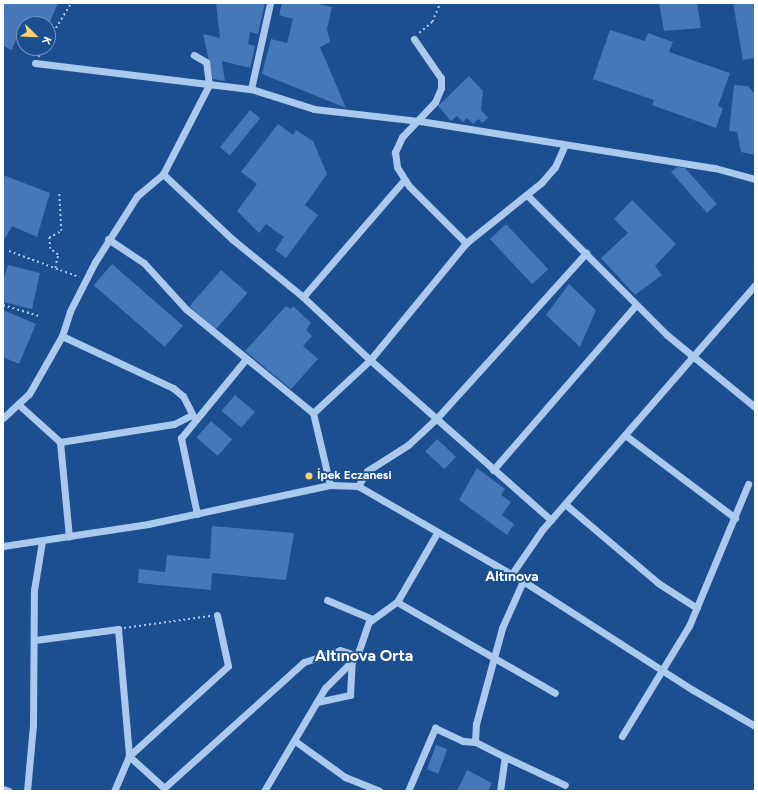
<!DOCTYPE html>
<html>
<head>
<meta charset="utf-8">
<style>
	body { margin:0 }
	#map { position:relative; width:758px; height:794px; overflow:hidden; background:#1b4f8f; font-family:Figtree,sans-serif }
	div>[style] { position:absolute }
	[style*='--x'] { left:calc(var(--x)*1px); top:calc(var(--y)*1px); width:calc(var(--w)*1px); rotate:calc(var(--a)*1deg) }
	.building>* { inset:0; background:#4478b7; transform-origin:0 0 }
	.path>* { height:1.5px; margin-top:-0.75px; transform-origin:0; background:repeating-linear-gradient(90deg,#a9c9ee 0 2px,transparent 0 5px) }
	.minor>* { height:7px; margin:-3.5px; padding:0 3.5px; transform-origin:3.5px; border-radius:3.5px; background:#a9c9ee }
	.dots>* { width:11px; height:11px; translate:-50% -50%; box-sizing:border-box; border:2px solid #1b4f8f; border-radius:50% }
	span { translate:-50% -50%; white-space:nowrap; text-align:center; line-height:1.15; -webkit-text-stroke:3.5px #1b4f8f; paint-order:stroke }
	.poi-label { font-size:12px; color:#fff; font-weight:700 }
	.left { translate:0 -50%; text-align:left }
	.quarter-label { font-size:14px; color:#fff; font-weight:700 }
	.district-label { font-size:16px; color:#fff; font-weight:700 }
	.frame { position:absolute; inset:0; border:4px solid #fff; pointer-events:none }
	.north { position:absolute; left:16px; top:16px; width:40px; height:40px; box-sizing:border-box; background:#1b4f8f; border:1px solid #7695bc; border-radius:50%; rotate:113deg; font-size:11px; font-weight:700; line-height:16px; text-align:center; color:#fff }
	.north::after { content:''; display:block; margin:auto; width:14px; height:18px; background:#ffd166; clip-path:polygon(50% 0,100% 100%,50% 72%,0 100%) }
</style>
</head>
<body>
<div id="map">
	<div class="building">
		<i style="clip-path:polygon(3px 3px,58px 3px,49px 24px,22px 23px,12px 50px,3px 46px)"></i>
		<i style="clip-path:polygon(216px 3px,265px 3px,258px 34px,250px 32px,248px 44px,255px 46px,250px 68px,222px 61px,225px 81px,213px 79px,203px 34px,220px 38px)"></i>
		<i style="clip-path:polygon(282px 3px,314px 3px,332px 7px,327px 29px,330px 42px,320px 47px,346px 108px,262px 74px,271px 39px,287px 43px,293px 19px,279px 15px)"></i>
		<i style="clip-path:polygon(659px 3px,697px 3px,701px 28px,664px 31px)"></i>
		<i style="clip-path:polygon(733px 3px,755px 3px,755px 58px,743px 60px)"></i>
		<i style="clip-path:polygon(610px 30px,645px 41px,648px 33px,673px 42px,669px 52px,730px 73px,718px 106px,723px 108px,716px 128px,652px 105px,654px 100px,593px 79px)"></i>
		<i style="clip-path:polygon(469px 76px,483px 91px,481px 110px,488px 118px,482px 123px,479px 119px,473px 124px,467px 118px,463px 122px,457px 116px,451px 121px,438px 106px)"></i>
		<i style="clip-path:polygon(734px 85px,748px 86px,755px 94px,755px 155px,741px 152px,737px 132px,729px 131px)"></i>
		<i style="left:250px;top:110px;width:13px;height:48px;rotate:39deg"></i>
		<i style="clip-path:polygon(278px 124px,293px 135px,296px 130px,313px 141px,327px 174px,305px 205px,318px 215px,286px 258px,275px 250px,284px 237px,266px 224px,259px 233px,237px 211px,257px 184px,241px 172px)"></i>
		<i style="clip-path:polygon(677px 167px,685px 168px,717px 204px,707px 213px,671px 172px)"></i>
		<i style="clip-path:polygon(3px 175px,50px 193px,37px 237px,12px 226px,3px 242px)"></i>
		<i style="clip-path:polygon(632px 200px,676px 244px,655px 266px,662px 275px,635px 295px,601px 258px,628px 233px,614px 219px)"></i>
		<i style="left:506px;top:224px;width:62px;height:22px;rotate:47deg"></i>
		<i style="left:112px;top:264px;width:94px;height:28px;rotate:41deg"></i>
		<i style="clip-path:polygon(8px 265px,40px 273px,32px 309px,3px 302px,3px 280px)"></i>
		<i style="left:221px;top:270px;width:35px;height:48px;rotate:41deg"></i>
		<i style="clip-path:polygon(569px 284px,596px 310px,580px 347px,546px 315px)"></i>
		<i style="clip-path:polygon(286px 306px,291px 309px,293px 306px,311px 323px,306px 330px,312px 336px,303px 346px,318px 359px,291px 389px,245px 351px)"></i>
		<i style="clip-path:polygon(3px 310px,36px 324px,19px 364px,3px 357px)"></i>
		<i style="left:235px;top:395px;width:26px;height:21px;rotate:40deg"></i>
		<i style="left:211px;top:421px;width:28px;height:22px;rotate:41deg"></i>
		<i style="left:437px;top:439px;width:26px;height:17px;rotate:43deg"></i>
		<i style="clip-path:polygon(477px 468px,505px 489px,501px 495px,511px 502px,502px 515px,514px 524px,507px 535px,459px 500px)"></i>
		<i style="clip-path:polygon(212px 526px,294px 533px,286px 580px,212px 573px,211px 590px,138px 583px,139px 569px,165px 572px,167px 555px,210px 559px)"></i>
		<i style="left:436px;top:745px;width:12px;height:26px;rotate:20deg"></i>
		<i style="clip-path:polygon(467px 770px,492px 783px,488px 791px,457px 791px)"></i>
	</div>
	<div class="path">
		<i style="--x:419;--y:33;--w:17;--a:-40"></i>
		<i style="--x:432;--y:22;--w:21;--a:-67"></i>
		<i style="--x:48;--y:41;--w:44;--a:-58.8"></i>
		<i style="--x:38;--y:57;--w:11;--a:-56"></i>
		<i style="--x:9;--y:251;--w:75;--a:20.4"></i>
		<i style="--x:55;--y:268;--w:13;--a:-77"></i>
		<i style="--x:58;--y:255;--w:10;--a:-143"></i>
		<i style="--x:50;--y:249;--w:11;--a:-95"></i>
		<i style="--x:49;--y:238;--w:14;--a:-30"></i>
		<i style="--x:61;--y:231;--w:37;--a:-93"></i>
		<i style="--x:3;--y:305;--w:37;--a:17"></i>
		<i style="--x:124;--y:628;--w:87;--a:-7.9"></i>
	</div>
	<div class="minor">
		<i style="--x:414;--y:39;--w:47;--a:55.3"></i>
		<i style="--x:441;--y:78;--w:10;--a:90"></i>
		<i style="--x:441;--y:88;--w:15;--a:113"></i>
		<i style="--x:435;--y:102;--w:48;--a:133.3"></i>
		<i style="--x:402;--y:137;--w:17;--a:115"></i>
		<i style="--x:395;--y:152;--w:15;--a:82"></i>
		<i style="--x:397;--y:167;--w:22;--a:58"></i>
		<i style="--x:409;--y:186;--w:81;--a:45"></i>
		<i style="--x:35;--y:63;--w:218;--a:6.9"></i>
		<i style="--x:251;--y:89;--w:88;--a:-77.5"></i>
		<i style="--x:251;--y:89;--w:66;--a:17.6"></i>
		<i style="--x:314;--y:109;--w:107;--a:6.5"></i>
		<i style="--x:420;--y:121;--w:299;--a:9.1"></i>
		<i style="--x:715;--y:168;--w:41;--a:15.4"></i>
		<i style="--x:163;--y:174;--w:95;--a:43.3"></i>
		<i style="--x:232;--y:239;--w:92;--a:39.2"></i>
		<i style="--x:303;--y:297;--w:92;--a:43.2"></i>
		<i style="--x:370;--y:360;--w:78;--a:137.1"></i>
		<i style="--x:313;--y:413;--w:74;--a:76.7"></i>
		<i style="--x:529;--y:197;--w:195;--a:45"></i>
		<i style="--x:667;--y:335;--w:114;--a:39.3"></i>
		<i style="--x:108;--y:239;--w:43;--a:33.7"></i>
		<i style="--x:144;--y:263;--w:62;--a:47.6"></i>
		<i style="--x:186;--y:309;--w:164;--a:39.3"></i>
		<i style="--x:303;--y:297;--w:155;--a:-49.2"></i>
		<i style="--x:62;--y:336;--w:123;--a:25.1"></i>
		<i style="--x:173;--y:388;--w:13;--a:39"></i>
		<i style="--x:183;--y:396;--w:25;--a:63"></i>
		<i style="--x:18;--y:404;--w:57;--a:42.1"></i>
		<i style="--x:60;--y:442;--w:95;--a:84.6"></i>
		<i style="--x:3;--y:418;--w:35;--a:-43"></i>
		<i style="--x:29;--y:394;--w:67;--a:-60.4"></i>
		<i style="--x:62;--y:336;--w:26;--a:-72"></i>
		<i style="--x:70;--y:311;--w:55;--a:-63"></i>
		<i style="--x:95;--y:262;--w:78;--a:-57.5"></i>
		<i style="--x:137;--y:196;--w:34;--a:-40"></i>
		<i style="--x:163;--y:174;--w:100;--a:-62.7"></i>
		<i style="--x:209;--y:85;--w:23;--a:-97"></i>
		<i style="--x:206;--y:62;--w:14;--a:-150"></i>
		<i style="--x:625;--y:435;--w:138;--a:37"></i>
		<i style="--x:60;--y:442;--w:115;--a:-9"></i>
		<i style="--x:174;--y:424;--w:20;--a:-27"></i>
		<i style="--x:493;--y:470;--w:218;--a:-49.1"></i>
		<i style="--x:358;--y:486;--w:17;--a:-59"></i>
		<i style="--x:367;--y:471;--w:49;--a:-32.4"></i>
		<i style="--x:408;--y:445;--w:38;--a:-43"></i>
		<i style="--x:436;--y:419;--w:224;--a:-47.9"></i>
		<i style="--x:565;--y:504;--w:122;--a:40.3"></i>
		<i style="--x:658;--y:583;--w:46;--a:32.7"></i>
		<i style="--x:197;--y:514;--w:78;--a:-101.9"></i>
		<i style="--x:181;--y:438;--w:102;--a:-50.6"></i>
		<i style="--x:551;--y:520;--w:242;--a:-138.5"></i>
		<i style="--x:370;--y:360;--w:151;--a:-50.6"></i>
		<i style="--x:466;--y:243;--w:96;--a:-38.7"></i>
		<i style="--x:541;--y:183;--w:21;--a:-49"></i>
		<i style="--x:555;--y:167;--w:24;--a:-66"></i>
		<i style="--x:3;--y:546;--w:147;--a:-8.6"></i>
		<i style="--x:148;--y:524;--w:186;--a:-12.1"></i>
		<i style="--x:330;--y:485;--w:28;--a:2"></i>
		<i style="--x:358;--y:486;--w:190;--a:29.9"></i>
		<i style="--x:523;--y:581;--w:202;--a:32.7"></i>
		<i style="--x:693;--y:690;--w:72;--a:30.1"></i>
		<i style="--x:511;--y:575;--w:55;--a:-55.4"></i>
		<i style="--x:542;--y:530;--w:325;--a:-49"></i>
		<i style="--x:327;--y:600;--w:49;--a:22.9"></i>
		<i style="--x:397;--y:602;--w:182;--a:29.9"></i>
		<i style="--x:217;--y:615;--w:52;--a:77.8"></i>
		<i style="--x:228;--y:666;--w:134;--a:137.7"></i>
		<i style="--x:129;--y:756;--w:47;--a:42.4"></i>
		<i style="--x:164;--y:788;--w:188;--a:-42"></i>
		<i style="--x:304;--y:662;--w:38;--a:-18"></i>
		<i style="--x:340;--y:650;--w:18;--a:19"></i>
		<i style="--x:35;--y:640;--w:84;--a:-7.5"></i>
		<i style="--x:118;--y:629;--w:127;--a:85"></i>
		<i style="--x:129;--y:756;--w:38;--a:113"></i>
		<i style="--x:317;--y:702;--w:34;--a:-12"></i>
		<i style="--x:350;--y:695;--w:33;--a:-87"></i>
		<i style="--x:622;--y:736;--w:129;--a:-58.7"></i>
		<i style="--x:689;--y:626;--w:154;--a:-67.4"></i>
		<i style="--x:295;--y:741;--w:62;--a:35.8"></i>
		<i style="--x:345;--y:777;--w:37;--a:22"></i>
		<i style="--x:505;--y:757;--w:66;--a:25"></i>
		<i style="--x:3;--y:789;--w:6;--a:18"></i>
		<i style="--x:27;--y:791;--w:66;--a:-84.8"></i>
		<i style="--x:33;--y:725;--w:135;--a:-89.6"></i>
		<i style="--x:34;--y:590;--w:50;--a:-80.7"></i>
		<i style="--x:264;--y:791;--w:120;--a:-59.4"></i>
		<i style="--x:325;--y:688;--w:45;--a:-45"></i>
		<i style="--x:357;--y:656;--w:36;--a:-71"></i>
		<i style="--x:369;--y:622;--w:34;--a:-36"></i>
		<i style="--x:397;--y:602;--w:80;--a:-59.9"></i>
		<i style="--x:408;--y:791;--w:69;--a:-66.8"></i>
		<i style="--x:435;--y:728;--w:31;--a:25"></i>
		<i style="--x:463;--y:741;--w:12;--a:5"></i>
		<i style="--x:500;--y:791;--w:34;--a:-82"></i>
		<i style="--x:505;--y:757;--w:34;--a:-153"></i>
		<i style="--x:475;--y:742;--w:18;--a:-87"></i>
		<i style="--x:476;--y:724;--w:99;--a:-74.8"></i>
		<i style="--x:502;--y:628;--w:51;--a:-65.9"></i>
	</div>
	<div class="dots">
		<i style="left:309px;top:476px;background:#ffd166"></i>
	</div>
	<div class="poi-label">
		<span class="left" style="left:317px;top:476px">İpek Eczanesi</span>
	</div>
	<div class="quarter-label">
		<span style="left:512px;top:577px">Altınova</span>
	</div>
	<div class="district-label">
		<span style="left:364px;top:656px">Altınova Orta</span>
	</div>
	<div class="frame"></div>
	<div class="north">K</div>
</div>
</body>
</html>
